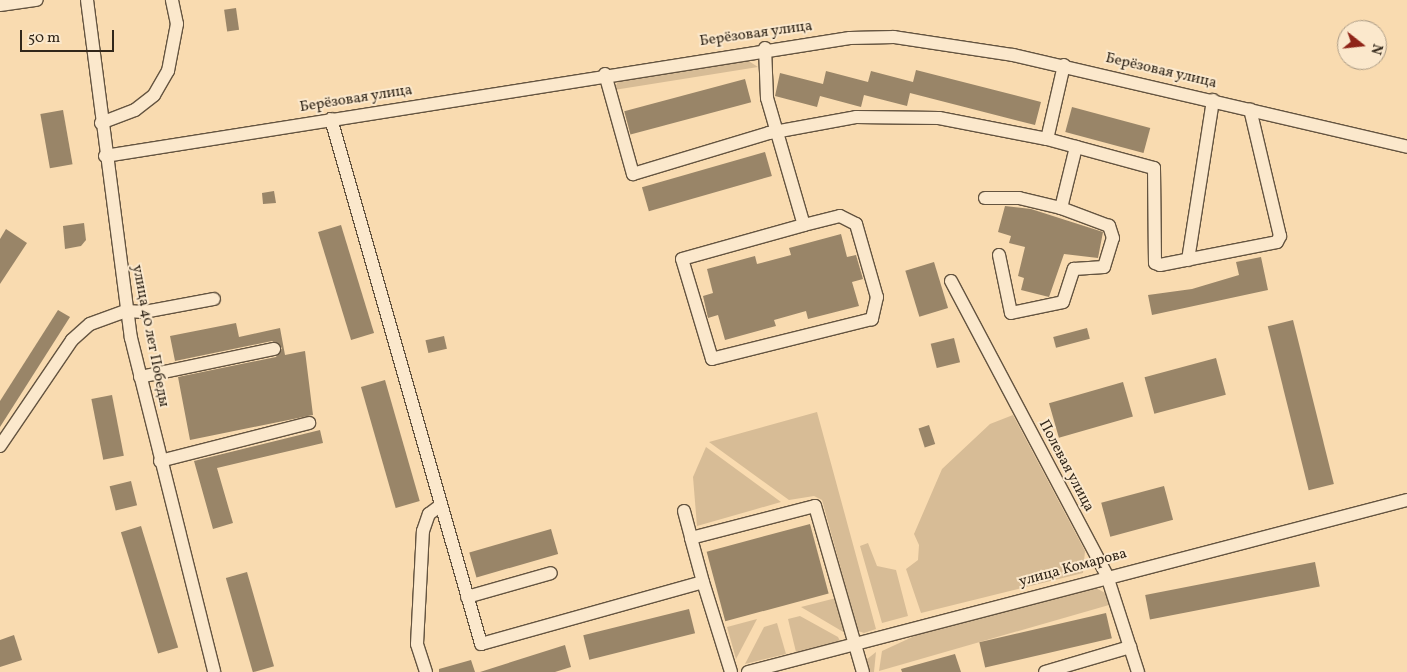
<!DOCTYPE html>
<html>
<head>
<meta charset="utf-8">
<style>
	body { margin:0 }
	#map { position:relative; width:1407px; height:672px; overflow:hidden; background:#f9dbb0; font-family:Vollkorn,serif }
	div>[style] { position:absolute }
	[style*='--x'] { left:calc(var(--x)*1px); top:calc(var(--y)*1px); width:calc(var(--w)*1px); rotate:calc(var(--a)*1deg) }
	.green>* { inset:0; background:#d7bc96 }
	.building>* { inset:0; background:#998568; transform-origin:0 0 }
	.roads { filter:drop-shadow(1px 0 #645440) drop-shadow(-1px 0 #645440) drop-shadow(0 1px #645440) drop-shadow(0 -1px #645440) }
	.minor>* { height:12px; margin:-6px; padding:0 6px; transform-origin:6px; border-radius:6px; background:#fbe8cc }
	span { translate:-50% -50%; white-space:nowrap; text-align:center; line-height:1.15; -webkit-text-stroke:4px #fbe8cc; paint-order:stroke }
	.street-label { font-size:15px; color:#32271a }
	.north { position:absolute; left:1337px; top:20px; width:50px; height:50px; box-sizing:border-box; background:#fbe8cc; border:1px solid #ab9b85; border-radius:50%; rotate:106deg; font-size:14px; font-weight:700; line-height:20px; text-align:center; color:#32271a }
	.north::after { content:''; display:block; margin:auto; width:18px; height:22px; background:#8f2418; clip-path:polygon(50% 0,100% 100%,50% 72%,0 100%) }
	.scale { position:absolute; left:20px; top:30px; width:94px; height:22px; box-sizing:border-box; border:2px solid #32271a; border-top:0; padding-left:6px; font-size:15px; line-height:18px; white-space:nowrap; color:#32271a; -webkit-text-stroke:4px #fbe8cc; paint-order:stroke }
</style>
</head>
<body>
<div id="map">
	<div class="green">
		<i style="clip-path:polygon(747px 60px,758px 67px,614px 90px,619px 79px)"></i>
		<i style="clip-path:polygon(817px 412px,876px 629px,864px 633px,858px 631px,822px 500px,814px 496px,789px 500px,709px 442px)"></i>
		<i style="clip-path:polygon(1013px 415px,1085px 551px,1083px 573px,921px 613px,906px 569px,918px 560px,919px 545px,914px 534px,942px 469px,990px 424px)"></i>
		<i style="clip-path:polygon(706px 447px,781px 502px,697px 526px,693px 477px)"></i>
		<i style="clip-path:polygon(868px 543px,877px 566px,896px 570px,908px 616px,882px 623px,860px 546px)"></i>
		<i style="clip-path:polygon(1096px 588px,1107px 594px,1109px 605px,879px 671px,882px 651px,921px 633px)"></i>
		<i style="clip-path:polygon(836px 598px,845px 633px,801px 607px)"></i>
		<i style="clip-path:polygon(800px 616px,838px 637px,840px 641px,796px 652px,788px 619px)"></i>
		<i style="clip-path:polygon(757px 619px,736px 659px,727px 627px)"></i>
		<i style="clip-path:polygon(777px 623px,786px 654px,745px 664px,764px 627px)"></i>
		<i style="clip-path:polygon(876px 652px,874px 672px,867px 672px,866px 660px)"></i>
	</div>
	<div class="building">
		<i style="left:236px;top:8px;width:22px;height:12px;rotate:82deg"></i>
		<i style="clip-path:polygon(916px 70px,1041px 102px,1035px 125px,910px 93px,907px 106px,864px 95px,861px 107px,820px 96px,817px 107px,775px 96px,780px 73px,823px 84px,826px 71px,868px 82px,871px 71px,913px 82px)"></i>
		<i style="left:745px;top:79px;width:24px;height:125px;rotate:75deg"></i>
		<i style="left:1072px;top:107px;width:81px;height:26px;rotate:15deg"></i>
		<i style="left:63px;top:110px;width:55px;height:23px;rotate:80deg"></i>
		<i style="left:765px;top:152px;width:25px;height:128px;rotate:74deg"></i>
		<i style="clip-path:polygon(274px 191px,276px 203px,263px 204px,262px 193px)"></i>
		<i style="clip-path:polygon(1005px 206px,1031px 209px,1103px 232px,1098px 258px,1064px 254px,1049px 297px,1021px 290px,1024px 278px,1018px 276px,1025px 247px,1009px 243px,1011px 236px,998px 232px)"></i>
		<i style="clip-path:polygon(84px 223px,86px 240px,81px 246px,65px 249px,63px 226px)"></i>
		<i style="left:341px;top:225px;width:113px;height:24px;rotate:73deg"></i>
		<i style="clip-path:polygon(6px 229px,27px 243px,0 284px,0 239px)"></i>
		<i style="clip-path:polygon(841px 234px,847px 257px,856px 255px,863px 279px,852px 282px,859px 306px,808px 319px,806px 311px,774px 320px,776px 326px,725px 340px,718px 315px,708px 318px,703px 296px,713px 293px,707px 269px,755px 256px,757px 264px,791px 255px,789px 248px)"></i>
		<i style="clip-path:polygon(1261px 257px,1268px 290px,1152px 315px,1148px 295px,1192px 289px,1239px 275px,1236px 262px)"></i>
		<i style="left:934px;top:262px;width:48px;height:30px;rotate:73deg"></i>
		<i style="clip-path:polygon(58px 310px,70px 317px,0 427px,0 401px)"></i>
		<i style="left:1293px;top:320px;width:169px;height:26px;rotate:76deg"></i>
		<i style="clip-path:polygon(236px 323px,239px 337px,280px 328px,285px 355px,305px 351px,313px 415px,190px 440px,178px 377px,276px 357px,282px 348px,272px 341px,175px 361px,170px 336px)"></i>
		<i style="left:1087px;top:328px;width:11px;height:35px;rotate:75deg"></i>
		<i style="left:444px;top:336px;width:13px;height:19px;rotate:77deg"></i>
		<i style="left:954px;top:338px;width:25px;height:24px;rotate:76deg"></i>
		<i style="left:1216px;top:358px;width:38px;height:74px;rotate:75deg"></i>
		<i style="left:385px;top:380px;width:126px;height:25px;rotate:74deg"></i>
		<i style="left:1123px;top:382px;width:36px;height:77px;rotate:74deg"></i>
		<i style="left:112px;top:395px;width:62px;height:21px;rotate:79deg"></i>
		<i style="left:929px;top:425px;width:20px;height:11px;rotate:72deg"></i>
		<i style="clip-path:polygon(320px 430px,323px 443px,217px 468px,233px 523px,213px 529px,194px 461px)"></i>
		<i style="left:131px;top:481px;width:25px;height:22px;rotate:76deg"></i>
		<i style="left:1164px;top:486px;width:35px;height:65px;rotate:75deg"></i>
		<i style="left:810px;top:524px;width:72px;height:107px;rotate:75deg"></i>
		<i style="left:141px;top:526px;width:127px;height:21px;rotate:73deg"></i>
		<i style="left:551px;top:529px;width:26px;height:85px;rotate:74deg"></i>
		<i style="left:1315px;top:562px;width:25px;height:173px;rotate:79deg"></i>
		<i style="left:247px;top:572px;width:98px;height:22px;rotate:74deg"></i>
		<i style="left:689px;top:609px;width:25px;height:109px;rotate:76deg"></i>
		<i style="left:1106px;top:613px;width:26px;height:130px;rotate:77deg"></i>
		<i style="clip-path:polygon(14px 635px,22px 660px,0 667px,0 640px)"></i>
		<i style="clip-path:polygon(565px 645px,571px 667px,555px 672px,480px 672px)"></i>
		<i style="clip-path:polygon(955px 654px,961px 672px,902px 672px,901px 669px)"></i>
		<i style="clip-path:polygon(471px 660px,475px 672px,439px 672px,439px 669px)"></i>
	</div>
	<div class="roads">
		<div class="minor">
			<i style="--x:87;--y:0;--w:341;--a:82.6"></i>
			<i style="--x:131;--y:338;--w:344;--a:76"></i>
			<i style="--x:0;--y:5;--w:37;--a:-8"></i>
			<i style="--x:765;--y:48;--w:50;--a:87.7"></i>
			<i style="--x:767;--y:98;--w:132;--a:73.8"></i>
			<i style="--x:804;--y:225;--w:37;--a:-14"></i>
			<i style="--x:840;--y:216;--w:18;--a:27"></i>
			<i style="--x:856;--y:224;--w:76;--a:74"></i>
			<i style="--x:877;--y:297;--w:23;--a:103"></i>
			<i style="--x:872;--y:319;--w:165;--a:166"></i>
			<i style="--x:712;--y:359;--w:104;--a:-106.7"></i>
			<i style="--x:682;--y:259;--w:127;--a:-15.6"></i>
			<i style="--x:1064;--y:65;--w:76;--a:102.9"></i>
			<i style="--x:1047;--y:139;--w:111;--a:15.2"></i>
			<i style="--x:1154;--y:168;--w:95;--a:89.4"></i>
			<i style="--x:1155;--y:263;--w:5;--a:22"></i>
			<i style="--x:1160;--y:265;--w:119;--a:-11.1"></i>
			<i style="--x:1277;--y:242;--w:7;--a:-63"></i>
			<i style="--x:1280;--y:236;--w:130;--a:-103.3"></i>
			<i style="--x:605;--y:74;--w:104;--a:74.4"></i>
			<i style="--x:633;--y:174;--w:142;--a:-16.8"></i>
			<i style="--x:769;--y:133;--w:88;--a:-10.4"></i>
			<i style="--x:856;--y:117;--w:83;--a:0.7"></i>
			<i style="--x:939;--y:118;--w:110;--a:11"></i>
			<i style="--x:331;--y:119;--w:546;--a:74.05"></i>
			<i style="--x:481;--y:644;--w:230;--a:-15.6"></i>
			<i style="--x:703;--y:582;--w:94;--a:72.7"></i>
			<i style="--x:101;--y:123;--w:36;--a:-21"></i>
			<i style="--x:135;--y:110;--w:24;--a:-38"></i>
			<i style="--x:154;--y:95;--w:28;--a:-60"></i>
			<i style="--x:168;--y:71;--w:48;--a:-79.2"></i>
			<i style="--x:177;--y:24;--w:25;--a:-102"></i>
			<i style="--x:105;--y:156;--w:754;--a:-9"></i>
			<i style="--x:850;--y:38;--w:44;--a:-1.3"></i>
			<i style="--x:894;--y:37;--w:120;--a:8.6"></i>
			<i style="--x:1013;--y:55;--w:405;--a:13.1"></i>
			<i style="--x:985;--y:198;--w:34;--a:0"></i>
			<i style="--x:1019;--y:198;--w:43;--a:13.4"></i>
			<i style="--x:1061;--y:208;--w:63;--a:-76.2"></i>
			<i style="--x:999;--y:255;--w:59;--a:78.3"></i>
			<i style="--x:1011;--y:313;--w:53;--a:-11.9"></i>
			<i style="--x:1063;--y:302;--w:35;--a:-72"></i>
			<i style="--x:1074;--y:269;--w:30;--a:-4"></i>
			<i style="--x:1104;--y:267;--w:30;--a:-73"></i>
			<i style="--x:1113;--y:238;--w:13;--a:-108"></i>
			<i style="--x:1109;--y:226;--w:51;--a:-159.4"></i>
			<i style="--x:1188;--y:260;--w:162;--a:-81.1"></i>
			<i style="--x:951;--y:281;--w:334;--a:62.1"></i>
			<i style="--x:1107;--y:576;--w:101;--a:72.1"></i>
			<i style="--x:140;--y:377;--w:137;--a:-11.8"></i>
			<i style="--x:0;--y:446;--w:128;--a:-55.8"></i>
			<i style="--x:72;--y:340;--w:24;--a:-42"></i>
			<i style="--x:90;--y:324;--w:38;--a:-20"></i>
			<i style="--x:126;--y:311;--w:18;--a:3"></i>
			<i style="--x:144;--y:312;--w:71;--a:-10.5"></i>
			<i style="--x:160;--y:461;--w:154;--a:-14.3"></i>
			<i style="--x:684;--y:511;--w:28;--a:75"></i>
			<i style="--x:703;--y:582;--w:46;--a:-105.3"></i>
			<i style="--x:691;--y:538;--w:128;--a:-14.5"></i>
			<i style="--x:815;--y:506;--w:173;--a:73.9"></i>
			<i style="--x:467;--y:597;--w:87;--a:-15.9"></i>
			<i style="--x:426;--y:672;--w:29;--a:-108"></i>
			<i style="--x:417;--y:644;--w:113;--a:-87"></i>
			<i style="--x:423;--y:531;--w:18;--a:-71"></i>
			<i style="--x:429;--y:514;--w:15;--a:-37"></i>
			<i style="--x:748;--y:672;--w:681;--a:-14.63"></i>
			<i style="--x:1045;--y:672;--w:89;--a:-16.4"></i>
		</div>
	</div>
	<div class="street-label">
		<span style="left:756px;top:34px;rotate:-8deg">Берёзовая улица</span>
		<span style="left:1161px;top:71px;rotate:13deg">Берёзовая улица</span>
		<span style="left:356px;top:99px;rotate:-9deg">Берёзовая улица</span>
		<span style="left:150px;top:336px;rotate:79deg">улица 40 лет Победы</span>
		<span style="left:1066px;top:466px;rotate:62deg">Полевая улица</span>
		<span style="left:1073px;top:568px;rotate:-15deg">улица Комарова</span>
	</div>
	<div class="north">N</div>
	<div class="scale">50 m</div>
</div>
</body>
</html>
